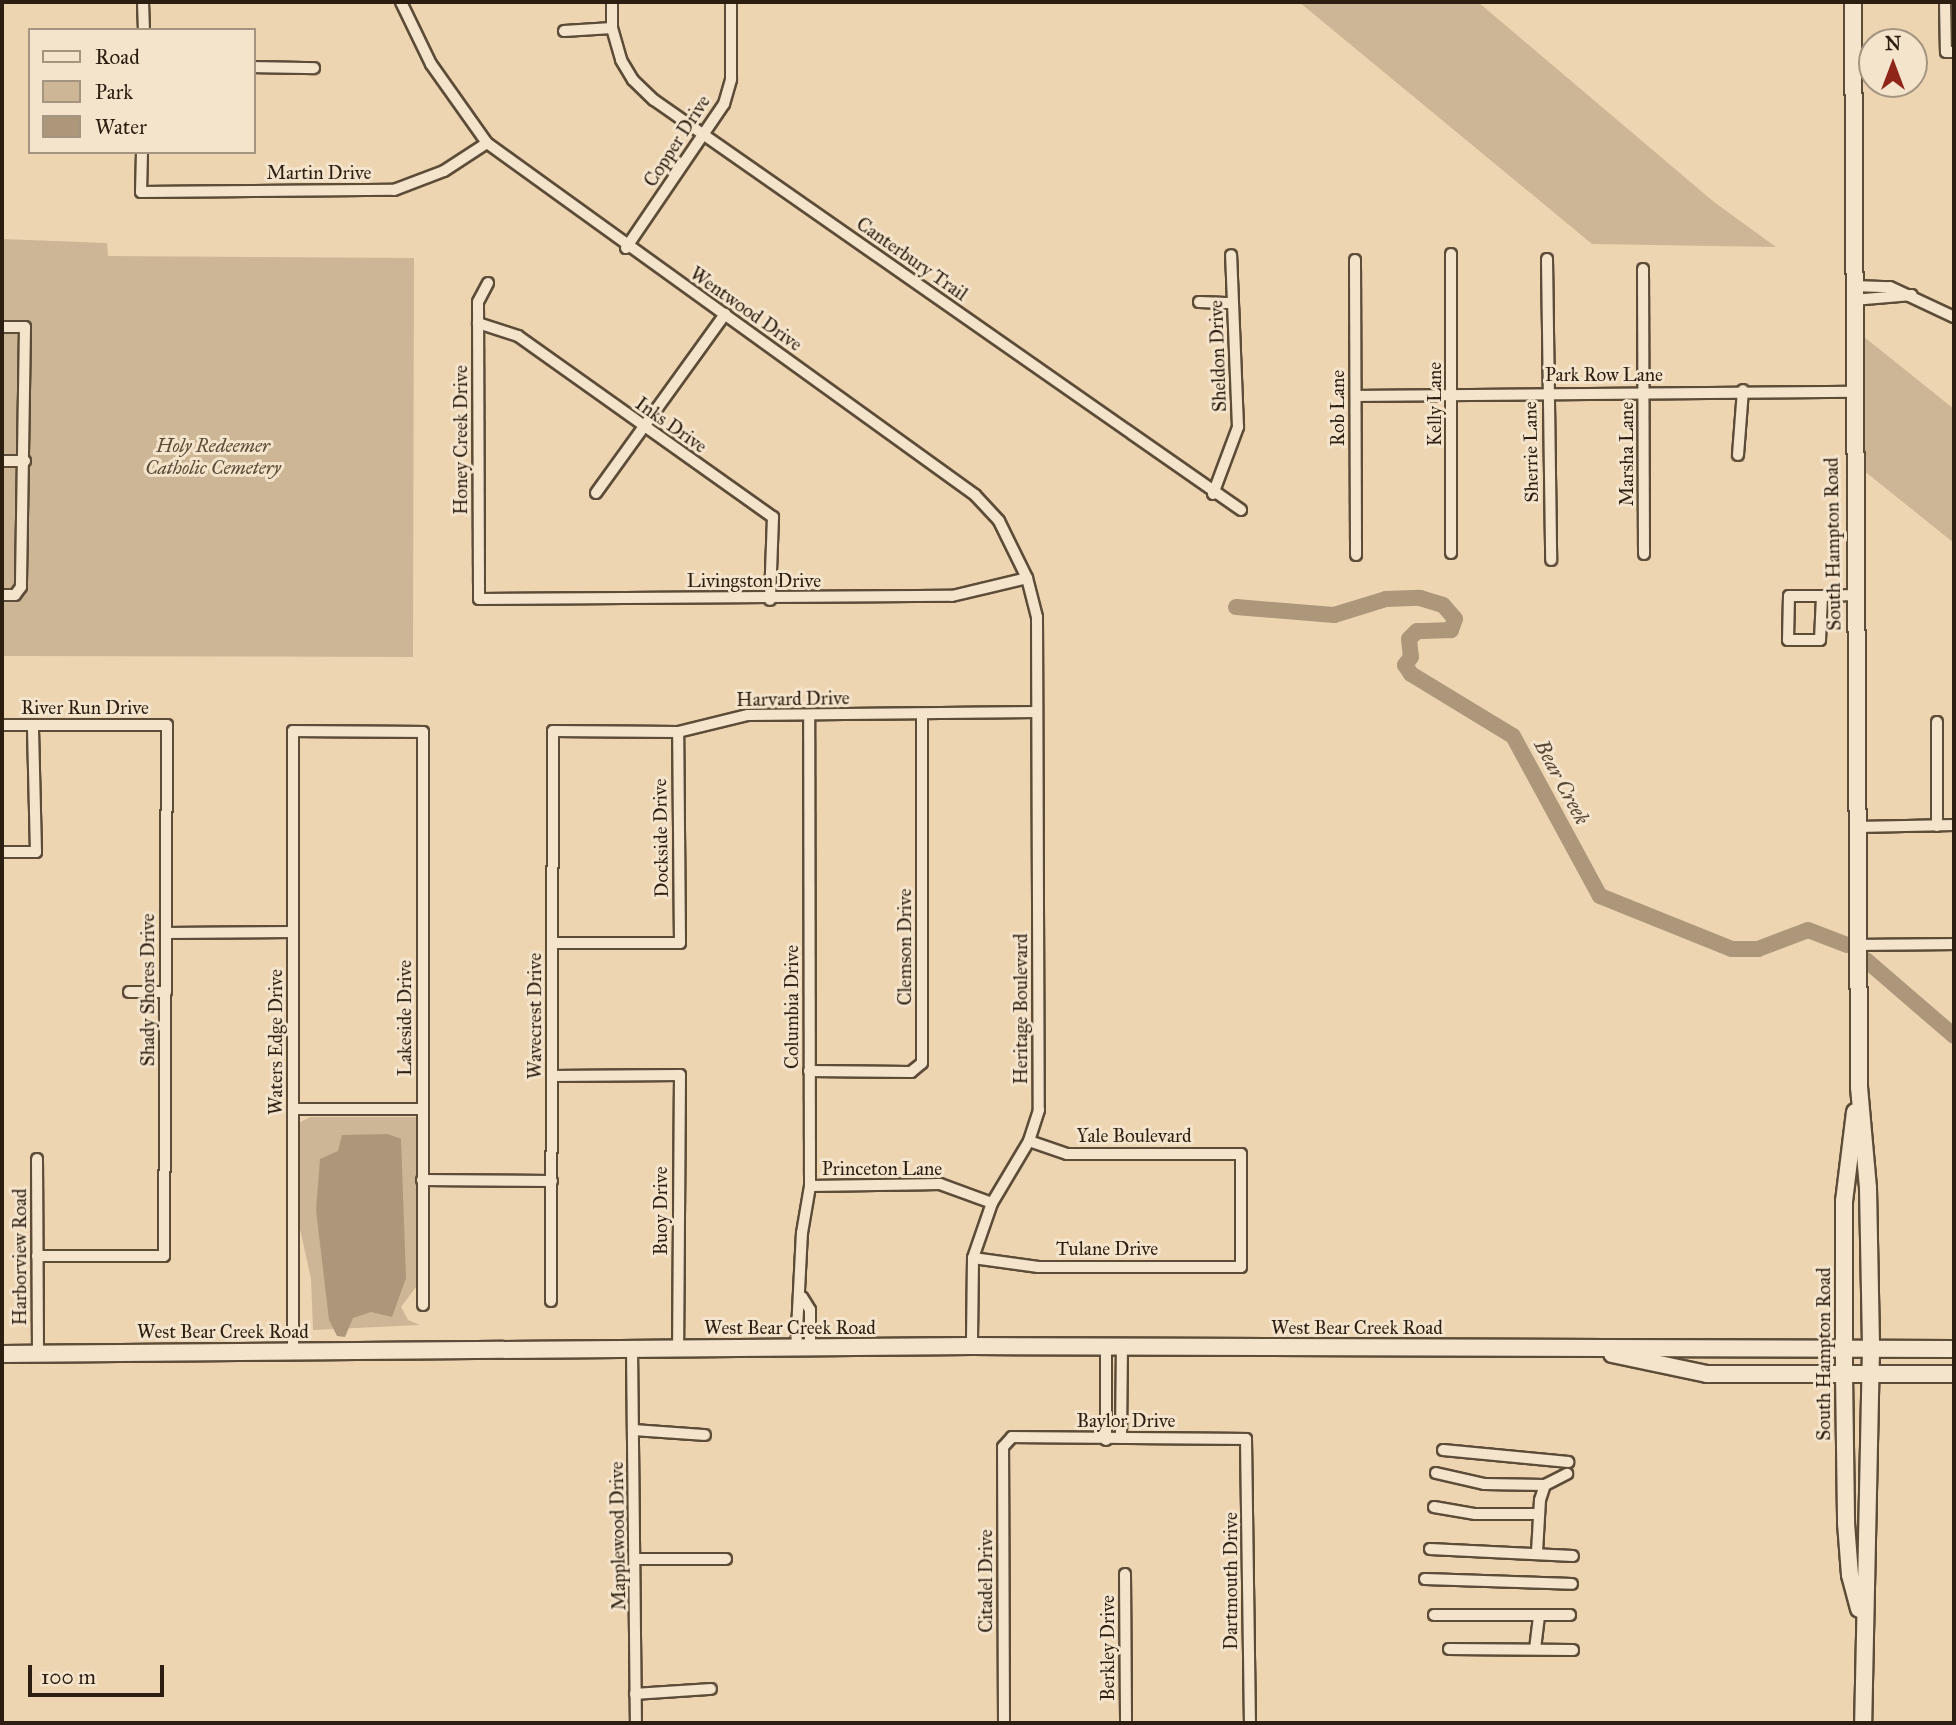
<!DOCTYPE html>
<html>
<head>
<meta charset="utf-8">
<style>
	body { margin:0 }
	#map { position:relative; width:1956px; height:1725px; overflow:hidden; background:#eed5b1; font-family:"IM FELL Great Primer",serif }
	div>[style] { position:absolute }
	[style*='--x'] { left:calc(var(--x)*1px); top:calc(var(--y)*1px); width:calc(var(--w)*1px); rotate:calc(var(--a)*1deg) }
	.green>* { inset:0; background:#cdb696 }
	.water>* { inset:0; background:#ac977a }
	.river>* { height:16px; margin:-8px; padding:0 8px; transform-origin:8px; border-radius:8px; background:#ac977a }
	.roads { filter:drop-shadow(2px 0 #5c4c38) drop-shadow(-2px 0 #5c4c38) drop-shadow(0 2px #5c4c38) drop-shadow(0 -2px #5c4c38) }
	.street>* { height:10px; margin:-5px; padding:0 5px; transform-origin:5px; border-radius:5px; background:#f4e4cc }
	.secondary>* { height:16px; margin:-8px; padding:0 8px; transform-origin:8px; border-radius:8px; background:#f4e4cc }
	span { translate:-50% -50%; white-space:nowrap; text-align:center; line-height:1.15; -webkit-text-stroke:6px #f4e4cc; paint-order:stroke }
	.street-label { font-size:19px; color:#2c1e10 }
	.park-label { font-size:19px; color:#5c4c38; font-style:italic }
	.water-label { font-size:21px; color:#594835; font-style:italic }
	.frame { position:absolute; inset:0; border:4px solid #2c1e10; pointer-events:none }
	.legend { position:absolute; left:28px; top:28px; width:228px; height:126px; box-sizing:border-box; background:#f4e4cc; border:2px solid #a49581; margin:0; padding:9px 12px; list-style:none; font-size:21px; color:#2c1e10 }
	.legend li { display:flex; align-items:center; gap:14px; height:35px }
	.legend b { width:35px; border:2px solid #a49581 }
	.north { position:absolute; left:1858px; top:28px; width:70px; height:70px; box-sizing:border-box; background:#f4e4cc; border:2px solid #a49581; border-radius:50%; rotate:0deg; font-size:19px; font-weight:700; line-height:28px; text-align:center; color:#2c1e10 }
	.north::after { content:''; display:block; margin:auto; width:24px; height:32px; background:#8f2418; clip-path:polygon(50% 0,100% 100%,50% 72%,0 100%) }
	.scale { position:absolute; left:28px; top:1665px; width:136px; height:32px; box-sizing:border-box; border:4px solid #2c1e10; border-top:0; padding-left:9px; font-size:21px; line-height:24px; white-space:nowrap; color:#2c1e10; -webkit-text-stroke:5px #f4e4cc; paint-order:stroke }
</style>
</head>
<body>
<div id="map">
	<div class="green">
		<i style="clip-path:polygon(1299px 2px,1478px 2px,1714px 202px,1776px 247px,1592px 244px)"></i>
		<i style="clip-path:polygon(2px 239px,107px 243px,108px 256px,414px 258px,413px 657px,2px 656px)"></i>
		<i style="clip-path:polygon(1858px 332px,1954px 409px,1954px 543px,1858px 466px)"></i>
		<i style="clip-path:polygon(310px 1117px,416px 1117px,416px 1287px,401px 1307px,408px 1320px,420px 1325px,313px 1330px,311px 1279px,300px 1229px,299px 1123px)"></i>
	</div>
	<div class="water">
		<i style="clip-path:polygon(388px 1134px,401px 1139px,406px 1278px,392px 1317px,371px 1312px,353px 1318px,345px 1337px,337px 1336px,329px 1320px,316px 1210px,320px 1159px,338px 1151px,342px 1135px)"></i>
	</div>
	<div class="river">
		<i style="--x:1236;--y:607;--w:98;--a:4.7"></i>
		<i style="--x:1334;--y:615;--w:54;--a:-17.1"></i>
		<i style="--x:1386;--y:599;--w:34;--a:-2"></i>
		<i style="--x:1420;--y:598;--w:24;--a:17"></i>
		<i style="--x:1443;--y:605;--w:18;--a:49"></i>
		<i style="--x:1455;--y:619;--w:12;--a:110"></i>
		<i style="--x:1451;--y:630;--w:34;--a:178"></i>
		<i style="--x:1417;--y:631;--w:11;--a:135"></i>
		<i style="--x:1409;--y:639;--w:18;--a:84"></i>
		<i style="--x:1411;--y:657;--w:10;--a:127"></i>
		<i style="--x:1405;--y:665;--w:11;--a:56"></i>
		<i style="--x:1411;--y:674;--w:119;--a:31.3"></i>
		<i style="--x:1513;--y:736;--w:182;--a:61.5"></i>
		<i style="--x:1600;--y:896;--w:142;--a:21.9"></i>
		<i style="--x:1732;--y:949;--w:26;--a:0"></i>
		<i style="--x:1758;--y:949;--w:53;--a:-20.8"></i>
		<i style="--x:1808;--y:930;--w:42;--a:21"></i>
		<i style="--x:1866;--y:960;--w:116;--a:40.8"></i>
	</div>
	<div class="roads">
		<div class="street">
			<i style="--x:143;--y:2;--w:28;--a:88"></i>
			<i style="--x:401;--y:2;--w:69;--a:64.2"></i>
			<i style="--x:431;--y:64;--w:97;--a:54.7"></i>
			<i style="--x:487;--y:143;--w:602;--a:35.8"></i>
			<i style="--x:975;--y:495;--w:35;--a:47"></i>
			<i style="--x:999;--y:521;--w:64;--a:63.8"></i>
			<i style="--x:1027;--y:578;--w:40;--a:75.6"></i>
			<i style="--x:1037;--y:617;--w:493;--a:89.8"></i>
			<i style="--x:1039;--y:1110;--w:33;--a:108"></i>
			<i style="--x:1029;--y:1141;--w:72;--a:120.8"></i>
			<i style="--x:992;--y:1203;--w:58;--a:109.1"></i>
			<i style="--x:973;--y:1258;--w:88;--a:90.7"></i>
			<i style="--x:612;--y:2;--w:26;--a:90"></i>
			<i style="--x:612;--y:28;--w:33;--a:74"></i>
			<i style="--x:621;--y:60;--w:23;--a:59"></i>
			<i style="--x:633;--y:80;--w:29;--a:44"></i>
			<i style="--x:654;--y:100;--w:716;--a:34.93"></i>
			<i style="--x:1945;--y:2;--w:50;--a:88.9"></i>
			<i style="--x:1946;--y:52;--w:8;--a:0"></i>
			<i style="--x:564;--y:31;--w:48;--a:-3.6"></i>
			<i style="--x:254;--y:67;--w:60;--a:1"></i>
			<i style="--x:142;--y:152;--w:40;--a:91.4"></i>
			<i style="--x:141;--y:192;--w:253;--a:-0.5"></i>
			<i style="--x:394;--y:190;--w:53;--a:-20.8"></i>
			<i style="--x:444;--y:171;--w:51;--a:-33.1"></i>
			<i style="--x:626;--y:248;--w:174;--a:-55.8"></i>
			<i style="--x:724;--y:104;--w:26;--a:-74"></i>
			<i style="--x:731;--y:79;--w:77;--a:-90"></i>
			<i style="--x:1451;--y:254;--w:299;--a:90"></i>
			<i style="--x:1547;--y:259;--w:301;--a:89.2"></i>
			<i style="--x:1355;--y:260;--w:295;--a:89.8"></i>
			<i style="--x:1643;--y:269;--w:285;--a:89.8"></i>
			<i style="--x:488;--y:283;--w:21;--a:118"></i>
			<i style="--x:478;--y:302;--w:297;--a:89.8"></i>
			<i style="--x:479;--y:599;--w:473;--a:-0.4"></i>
			<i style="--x:952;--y:596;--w:77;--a:-13.5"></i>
			<i style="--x:1853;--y:286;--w:37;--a:2"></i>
			<i style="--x:1890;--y:287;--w:71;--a:25.1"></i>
			<i style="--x:1853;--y:300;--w:59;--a:-4.8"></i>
			<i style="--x:1199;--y:302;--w:34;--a:2"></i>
			<i style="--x:478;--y:323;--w:42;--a:18"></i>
			<i style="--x:518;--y:336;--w:313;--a:35.4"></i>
			<i style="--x:773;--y:517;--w:83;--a:92.1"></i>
			<i style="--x:2;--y:327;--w:23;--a:0"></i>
			<i style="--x:25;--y:327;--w:260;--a:90.9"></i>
			<i style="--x:21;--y:587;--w:10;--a:127"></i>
			<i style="--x:15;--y:595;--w:13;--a:180"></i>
			<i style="--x:1356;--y:396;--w:496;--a:-0.5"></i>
			<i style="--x:1738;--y:455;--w:65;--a:-85.6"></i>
			<i style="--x:2;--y:461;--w:23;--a:0"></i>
			<i style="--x:596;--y:493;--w:221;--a:-54.2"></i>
			<i style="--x:1213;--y:494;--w:72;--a:-69.5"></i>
			<i style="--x:1238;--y:427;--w:172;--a:-92.3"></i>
			<i style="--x:1822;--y:596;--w:44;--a:92.6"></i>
			<i style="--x:1820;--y:640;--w:32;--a:180"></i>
			<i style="--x:1788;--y:640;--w:44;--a:-88.7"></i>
			<i style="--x:1789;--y:596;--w:33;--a:0"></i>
			<i style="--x:1822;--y:596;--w:32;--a:-2"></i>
			<i style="--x:1937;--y:722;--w:104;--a:90"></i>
			<i style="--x:2;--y:725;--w:165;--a:0"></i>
			<i style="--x:167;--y:725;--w:531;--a:90.32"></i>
			<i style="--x:164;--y:1256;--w:127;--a:180"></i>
			<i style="--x:1857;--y:827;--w:97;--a:-1.2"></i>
			<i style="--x:2;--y:852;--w:34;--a:0"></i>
			<i style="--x:36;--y:852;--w:127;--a:-91.4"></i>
			<i style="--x:166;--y:933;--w:127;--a:-0.5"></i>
			<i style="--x:552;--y:943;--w:128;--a:0"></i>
			<i style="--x:680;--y:943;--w:211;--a:-90.5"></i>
			<i style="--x:1858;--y:945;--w:96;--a:-0.6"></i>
			<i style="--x:129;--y:992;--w:37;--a:0"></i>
			<i style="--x:809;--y:1071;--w:102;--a:0.6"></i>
			<i style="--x:911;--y:1072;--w:14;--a:-39"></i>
			<i style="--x:922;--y:1063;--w:349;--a:-90"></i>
			<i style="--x:552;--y:1076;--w:128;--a:-0.4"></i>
			<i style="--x:680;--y:1075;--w:273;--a:90.4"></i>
			<i style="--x:293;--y:1109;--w:129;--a:0"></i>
			<i style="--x:37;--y:1159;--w:195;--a:89.7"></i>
			<i style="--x:422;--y:1180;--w:130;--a:0.4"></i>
			<i style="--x:810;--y:1186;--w:130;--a:-0.9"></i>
			<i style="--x:940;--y:1184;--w:55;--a:20.1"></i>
			<i style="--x:973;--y:1258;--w:66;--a:7.9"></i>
			<i style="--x:1038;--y:1267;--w:203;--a:0"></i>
			<i style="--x:1241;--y:1267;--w:113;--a:-90"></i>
			<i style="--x:1241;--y:1154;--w:174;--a:180"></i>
			<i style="--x:1067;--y:1154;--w:40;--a:-161.1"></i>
			<i style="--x:802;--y:1297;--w:15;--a:58"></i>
			<i style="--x:810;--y:1310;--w:40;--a:90"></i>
			<i style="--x:551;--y:1301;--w:570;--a:-89.8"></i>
			<i style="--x:553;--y:731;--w:125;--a:0.5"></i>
			<i style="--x:678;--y:732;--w:72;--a:-13.7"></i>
			<i style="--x:748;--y:715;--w:289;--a:-0.6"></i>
			<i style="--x:632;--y:1348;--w:375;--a:89.4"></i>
			<i style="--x:796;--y:1350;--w:117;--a:-87.1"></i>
			<i style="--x:802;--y:1233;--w:48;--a:-80.3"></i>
			<i style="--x:810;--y:1186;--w:470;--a:-90.1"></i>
			<i style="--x:293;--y:1353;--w:622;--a:-90"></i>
			<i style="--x:293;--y:731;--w:130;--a:0.4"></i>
			<i style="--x:423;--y:732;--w:573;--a:90"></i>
			<i style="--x:635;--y:1430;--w:70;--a:4.1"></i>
			<i style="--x:1121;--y:1438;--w:90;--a:-89.4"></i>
			<i style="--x:1106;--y:1440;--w:92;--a:-90"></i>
			<i style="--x:1443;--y:1450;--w:126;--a:5.5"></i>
			<i style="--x:1436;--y:1473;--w:49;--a:12.9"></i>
			<i style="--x:1484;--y:1484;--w:61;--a:0.9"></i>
			<i style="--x:1545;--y:1485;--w:25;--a:-27"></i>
			<i style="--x:1434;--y:1507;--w:42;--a:9.7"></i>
			<i style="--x:1475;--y:1514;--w:64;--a:0"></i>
			<i style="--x:1430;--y:1549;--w:143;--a:2.8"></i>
			<i style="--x:1537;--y:1552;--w:52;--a:-86.7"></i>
			<i style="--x:1540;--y:1500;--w:16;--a:-72"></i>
			<i style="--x:638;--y:1559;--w:88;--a:0"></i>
			<i style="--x:1125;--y:1574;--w:149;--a:89.6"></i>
			<i style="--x:1425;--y:1579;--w:147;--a:1.9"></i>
			<i style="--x:1434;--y:1615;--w:136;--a:0"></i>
			<i style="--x:1449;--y:1649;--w:124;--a:0.5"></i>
			<i style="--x:1535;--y:1649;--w:32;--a:-83"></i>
			<i style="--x:635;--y:1694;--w:76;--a:-3.8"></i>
			<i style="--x:1004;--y:1723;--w:276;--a:-90.2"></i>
			<i style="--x:1003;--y:1447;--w:13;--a:-48"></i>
			<i style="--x:1012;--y:1437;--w:234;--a:0.5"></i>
			<i style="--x:1246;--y:1439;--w:284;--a:89.2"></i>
		</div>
		<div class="secondary">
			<i style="--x:1853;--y:2;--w:1085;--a:89.68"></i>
			<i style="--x:1859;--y:1087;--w:101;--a:84.9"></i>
			<i style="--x:1868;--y:1188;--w:161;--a:88.9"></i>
			<i style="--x:1871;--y:1349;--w:374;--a:91.2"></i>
			<i style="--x:1855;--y:1112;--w:90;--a:97"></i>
			<i style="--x:1844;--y:1201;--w:173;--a:90"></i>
			<i style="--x:1844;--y:1374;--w:149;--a:89.2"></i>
			<i style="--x:1846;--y:1523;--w:52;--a:85.6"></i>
			<i style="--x:1850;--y:1575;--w:35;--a:75"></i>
			<i style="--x:2;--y:1354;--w:970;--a:-0.47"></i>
			<i style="--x:972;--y:1346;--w:982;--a:0.18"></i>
			<i style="--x:1612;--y:1354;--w:97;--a:11.9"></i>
			<i style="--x:1707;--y:1374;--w:247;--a:0"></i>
		</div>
	</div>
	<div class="street-label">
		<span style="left:677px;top:141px;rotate:-57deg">Copper Drive</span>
		<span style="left:319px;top:173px">Martin Drive</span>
		<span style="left:912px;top:259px;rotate:35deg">Canterbury Trail</span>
		<span style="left:746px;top:309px;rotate:35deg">Wentwood Drive</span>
		<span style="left:1218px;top:356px;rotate:-92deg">Sheldon Drive</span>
		<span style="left:1604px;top:375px">Park Row Lane</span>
		<span style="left:1435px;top:404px;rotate:-90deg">Kelly Lane</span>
		<span style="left:1338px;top:408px;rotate:-90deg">Rob Lane</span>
		<span style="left:671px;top:425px;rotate:35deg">Inks Drive</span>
		<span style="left:461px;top:440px;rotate:-90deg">Honey Creek Drive</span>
		<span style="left:1531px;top:452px;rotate:-91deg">Sherrie Lane</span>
		<span style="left:1627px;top:454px;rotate:-90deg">Marsha Lane</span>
		<span style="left:1833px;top:544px;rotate:-91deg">South Hampton Road</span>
		<span style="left:754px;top:581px">Livingston Drive</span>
		<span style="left:793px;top:699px;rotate:-1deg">Harvard Drive</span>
		<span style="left:85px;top:708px">River Run Drive</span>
		<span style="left:661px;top:838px;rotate:-91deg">Dockside Drive</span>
		<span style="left:905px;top:947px;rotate:-90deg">Clemson Drive</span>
		<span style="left:148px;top:990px;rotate:-90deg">Shady Shores Drive</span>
		<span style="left:792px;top:1007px;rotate:-90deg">Columbia Drive</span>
		<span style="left:1021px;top:1009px;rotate:-90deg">Heritage Boulevard</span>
		<span style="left:535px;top:1016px;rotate:-90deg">Wavecrest Drive</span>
		<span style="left:405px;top:1018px;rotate:-90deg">Lakeside Drive</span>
		<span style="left:276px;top:1042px;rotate:-90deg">Waters Edge Drive</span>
		<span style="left:1134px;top:1136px">Yale Boulevard</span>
		<span style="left:882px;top:1169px">Princeton Lane</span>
		<span style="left:661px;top:1211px;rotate:-90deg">Buoy Drive</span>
		<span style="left:1107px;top:1249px">Tulane Drive</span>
		<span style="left:20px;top:1257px;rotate:-90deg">Harborview Road</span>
		<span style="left:790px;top:1328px">West Bear Creek Road</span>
		<span style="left:1357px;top:1328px">West Bear Creek Road</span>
		<span style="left:223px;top:1332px">West Bear Creek Road</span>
		<span style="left:1824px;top:1354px;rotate:-90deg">South Hampton Road</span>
		<span style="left:1126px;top:1421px">Baylor Drive</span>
		<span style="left:618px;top:1536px;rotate:-91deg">Mapplewood Drive</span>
		<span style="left:986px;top:1581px;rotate:-90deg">Citadel Drive</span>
		<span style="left:1231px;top:1581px;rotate:-90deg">Dartmouth Drive</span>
		<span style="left:1108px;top:1648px;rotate:-90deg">Berkley Drive</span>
	</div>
	<div class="park-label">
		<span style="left:213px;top:457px">Holy Redeemer<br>Catholic Cemetery</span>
	</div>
	<div class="water-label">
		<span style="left:1562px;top:782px;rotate:62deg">Bear Creek</span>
	</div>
	<div class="frame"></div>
	<ul class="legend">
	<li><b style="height:9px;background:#f4e4cc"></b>Road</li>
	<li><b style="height:19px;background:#cdb696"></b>Park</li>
	<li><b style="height:19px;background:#ac977a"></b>Water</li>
	</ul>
	<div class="north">N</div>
	<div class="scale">100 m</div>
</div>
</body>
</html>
